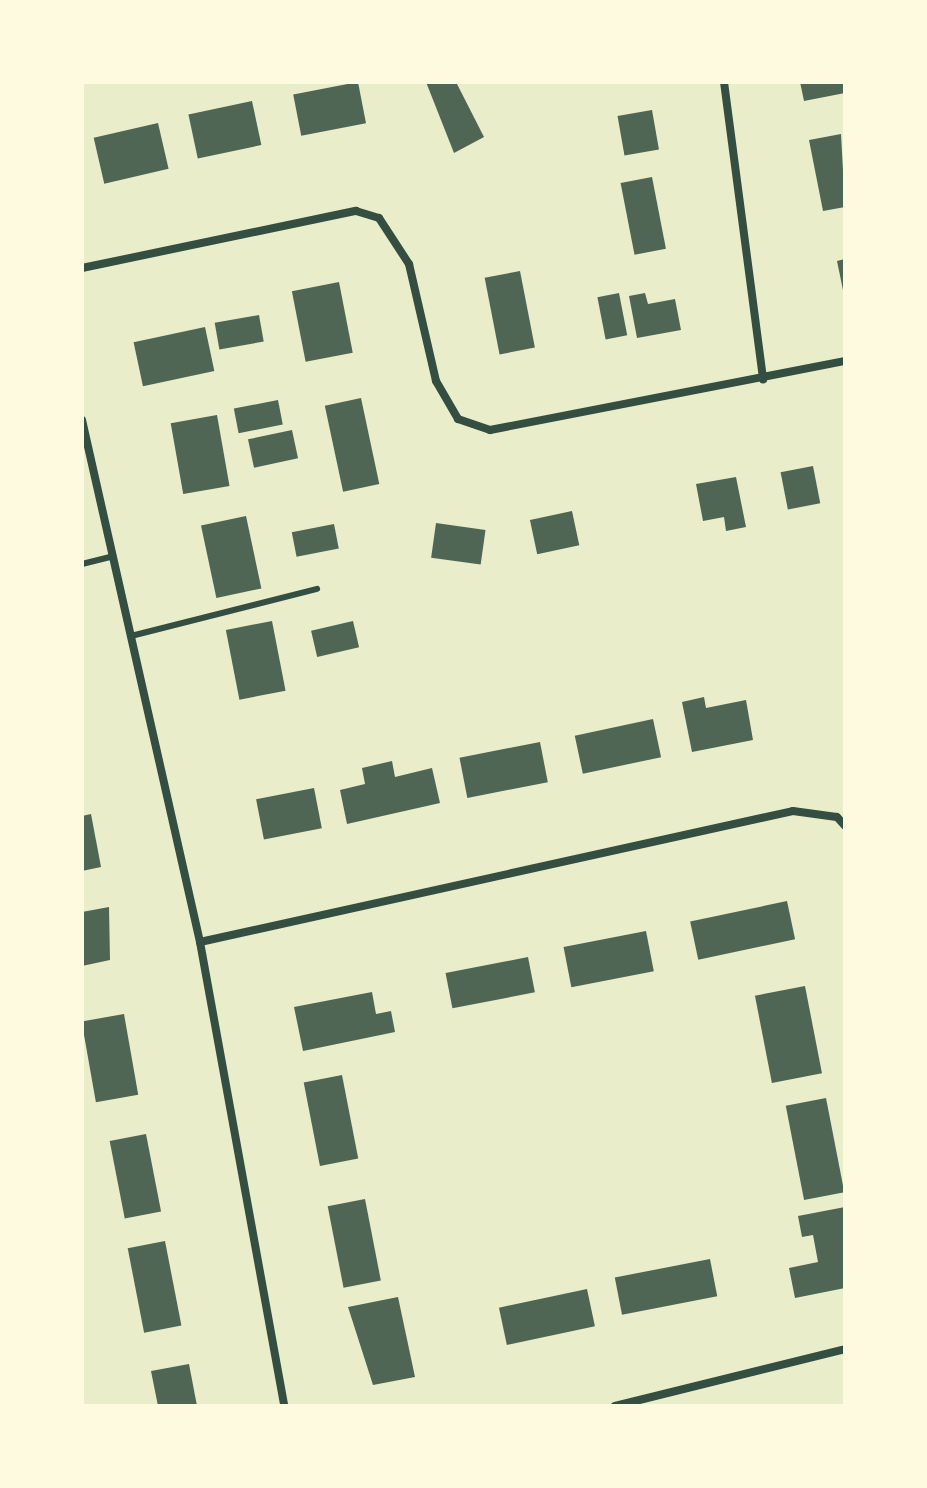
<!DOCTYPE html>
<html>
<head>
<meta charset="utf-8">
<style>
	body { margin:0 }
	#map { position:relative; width:927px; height:1488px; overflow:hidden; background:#e9edc9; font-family:"Sofia Sans Condensed",sans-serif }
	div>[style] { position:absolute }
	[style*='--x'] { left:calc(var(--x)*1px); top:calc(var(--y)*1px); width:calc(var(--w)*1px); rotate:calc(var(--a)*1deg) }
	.building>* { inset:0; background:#4f6655; transform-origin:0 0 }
	.service>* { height:6px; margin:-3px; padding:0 3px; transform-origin:3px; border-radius:3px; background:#344e41 }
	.minor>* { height:8px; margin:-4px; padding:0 4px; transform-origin:4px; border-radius:4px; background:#344e41 }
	span { translate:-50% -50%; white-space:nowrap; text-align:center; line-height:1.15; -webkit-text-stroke:8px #fefae0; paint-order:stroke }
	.frame { position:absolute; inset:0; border:84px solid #fefae0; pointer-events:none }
</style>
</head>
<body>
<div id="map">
	<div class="building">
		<i style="left:358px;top:82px;width:42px;height:66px;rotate:79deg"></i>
		<i style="clip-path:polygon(426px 82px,456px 82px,484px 137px,454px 153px)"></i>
		<i style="clip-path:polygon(800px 82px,845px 82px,845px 93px,804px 101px)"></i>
		<i style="left:252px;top:101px;width:45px;height:65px;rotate:78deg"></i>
		<i style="left:652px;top:110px;width:40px;height:35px;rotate:80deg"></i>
		<i style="left:158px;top:123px;width:47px;height:66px;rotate:77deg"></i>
		<i style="clip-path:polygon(841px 134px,845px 207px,823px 211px,809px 140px)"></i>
		<i style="left:652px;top:177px;width:73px;height:32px;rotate:79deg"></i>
		<i style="clip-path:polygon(845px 259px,845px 295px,844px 295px,837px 261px)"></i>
		<i style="left:520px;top:271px;width:78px;height:36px;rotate:79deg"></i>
		<i style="left:339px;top:282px;width:72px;height:48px;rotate:79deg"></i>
		<i style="left:619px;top:293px;width:43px;height:22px;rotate:79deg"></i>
		<i style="clip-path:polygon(645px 293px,648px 304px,675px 299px,681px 330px,637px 338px,629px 296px)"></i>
		<i style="left:259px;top:315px;width:27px;height:45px;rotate:80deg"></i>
		<i style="left:205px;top:327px;width:45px;height:73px;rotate:78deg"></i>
		<i style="left:361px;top:398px;width:88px;height:37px;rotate:78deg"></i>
		<i style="left:278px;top:400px;width:25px;height:45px;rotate:79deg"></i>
		<i style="left:217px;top:415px;width:72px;height:47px;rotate:80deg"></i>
		<i style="left:292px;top:430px;width:29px;height:45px;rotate:78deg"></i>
		<i style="left:813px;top:466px;width:38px;height:33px;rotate:79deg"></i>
		<i style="clip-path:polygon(736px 477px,746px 527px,726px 531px,724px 517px,703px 521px,696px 484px)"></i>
		<i style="left:572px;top:511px;width:35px;height:43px;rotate:78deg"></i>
		<i style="left:246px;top:516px;width:74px;height:46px;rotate:78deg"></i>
		<i style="left:436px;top:523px;width:50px;height:35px;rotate:8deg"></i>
		<i style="left:334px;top:524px;width:25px;height:43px;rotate:79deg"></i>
		<i style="left:272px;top:621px;width:71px;height:47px;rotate:79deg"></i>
		<i style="left:353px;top:621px;width:27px;height:43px;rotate:77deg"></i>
		<i style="clip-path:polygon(704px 697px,706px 708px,746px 700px,753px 740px,692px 752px,682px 702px)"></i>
		<i style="left:653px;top:719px;width:39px;height:80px;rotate:78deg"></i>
		<i style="left:540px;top:742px;width:41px;height:82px;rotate:79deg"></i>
		<i style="clip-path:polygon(392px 761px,395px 777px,432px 768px,440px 803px,347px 824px,340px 790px,365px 784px,362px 768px)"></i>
		<i style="left:314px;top:788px;width:41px;height:59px;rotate:79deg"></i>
		<i style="clip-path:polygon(91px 814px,101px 867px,82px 871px,82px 816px)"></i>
		<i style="left:787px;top:901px;width:39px;height:99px;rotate:78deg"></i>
		<i style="clip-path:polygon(109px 907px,110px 960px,82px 966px,82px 912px)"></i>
		<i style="left:646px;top:931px;width:41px;height:84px;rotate:79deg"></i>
		<i style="left:528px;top:957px;width:36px;height:84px;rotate:79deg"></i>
		<i style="left:805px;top:986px;width:89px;height:51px;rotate:79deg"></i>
		<i style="clip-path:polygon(372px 992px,376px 1014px,391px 1011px,395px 1032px,303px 1051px,294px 1007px)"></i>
		<i style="left:124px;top:1014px;width:82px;height:43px;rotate:80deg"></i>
		<i style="left:342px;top:1075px;width:85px;height:39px;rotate:79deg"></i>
		<i style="left:826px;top:1098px;width:96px;height:41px;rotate:79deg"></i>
		<i style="left:146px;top:1134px;width:79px;height:37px;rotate:79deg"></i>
		<i style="left:365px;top:1199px;width:83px;height:38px;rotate:79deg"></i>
		<i style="clip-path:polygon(845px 1207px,845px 1288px,795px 1298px,789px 1268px,818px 1262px,813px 1235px,802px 1237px,798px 1216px)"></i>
		<i style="left:165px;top:1241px;width:86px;height:38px;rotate:79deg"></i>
		<i style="left:710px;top:1259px;width:38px;height:97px;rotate:79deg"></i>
		<i style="left:587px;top:1289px;width:38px;height:90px;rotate:78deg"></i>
		<i style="clip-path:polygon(398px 1297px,415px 1377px,373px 1385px,348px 1307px)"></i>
		<i style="clip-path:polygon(189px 1364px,197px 1406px,158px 1406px,151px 1371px)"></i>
	</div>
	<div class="service">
		<i style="--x:82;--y:564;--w:32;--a:-14"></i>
		<i style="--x:131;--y:636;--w:192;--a:-14.2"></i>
	</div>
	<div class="minor">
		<i style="--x:724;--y:82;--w:300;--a:82.5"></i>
		<i style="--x:82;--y:268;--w:280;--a:-11.8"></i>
		<i style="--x:356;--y:211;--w:24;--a:17"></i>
		<i style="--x:379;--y:218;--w:55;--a:56.9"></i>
		<i style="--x:409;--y:264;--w:120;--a:77"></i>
		<i style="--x:436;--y:381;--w:44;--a:59.9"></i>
		<i style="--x:458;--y:419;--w:34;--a:19"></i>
		<i style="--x:490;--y:430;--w:362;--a:-11"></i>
		<i style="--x:82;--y:420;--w:535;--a:77.26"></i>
		<i style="--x:200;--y:942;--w:472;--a:79.7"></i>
		<i style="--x:200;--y:942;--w:607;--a:-12.46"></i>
		<i style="--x:793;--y:811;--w:44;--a:7.8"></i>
		<i style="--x:837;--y:817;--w:12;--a:48"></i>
		<i style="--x:615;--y:1406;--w:237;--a:-13.9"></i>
	</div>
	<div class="frame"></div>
</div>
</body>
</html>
